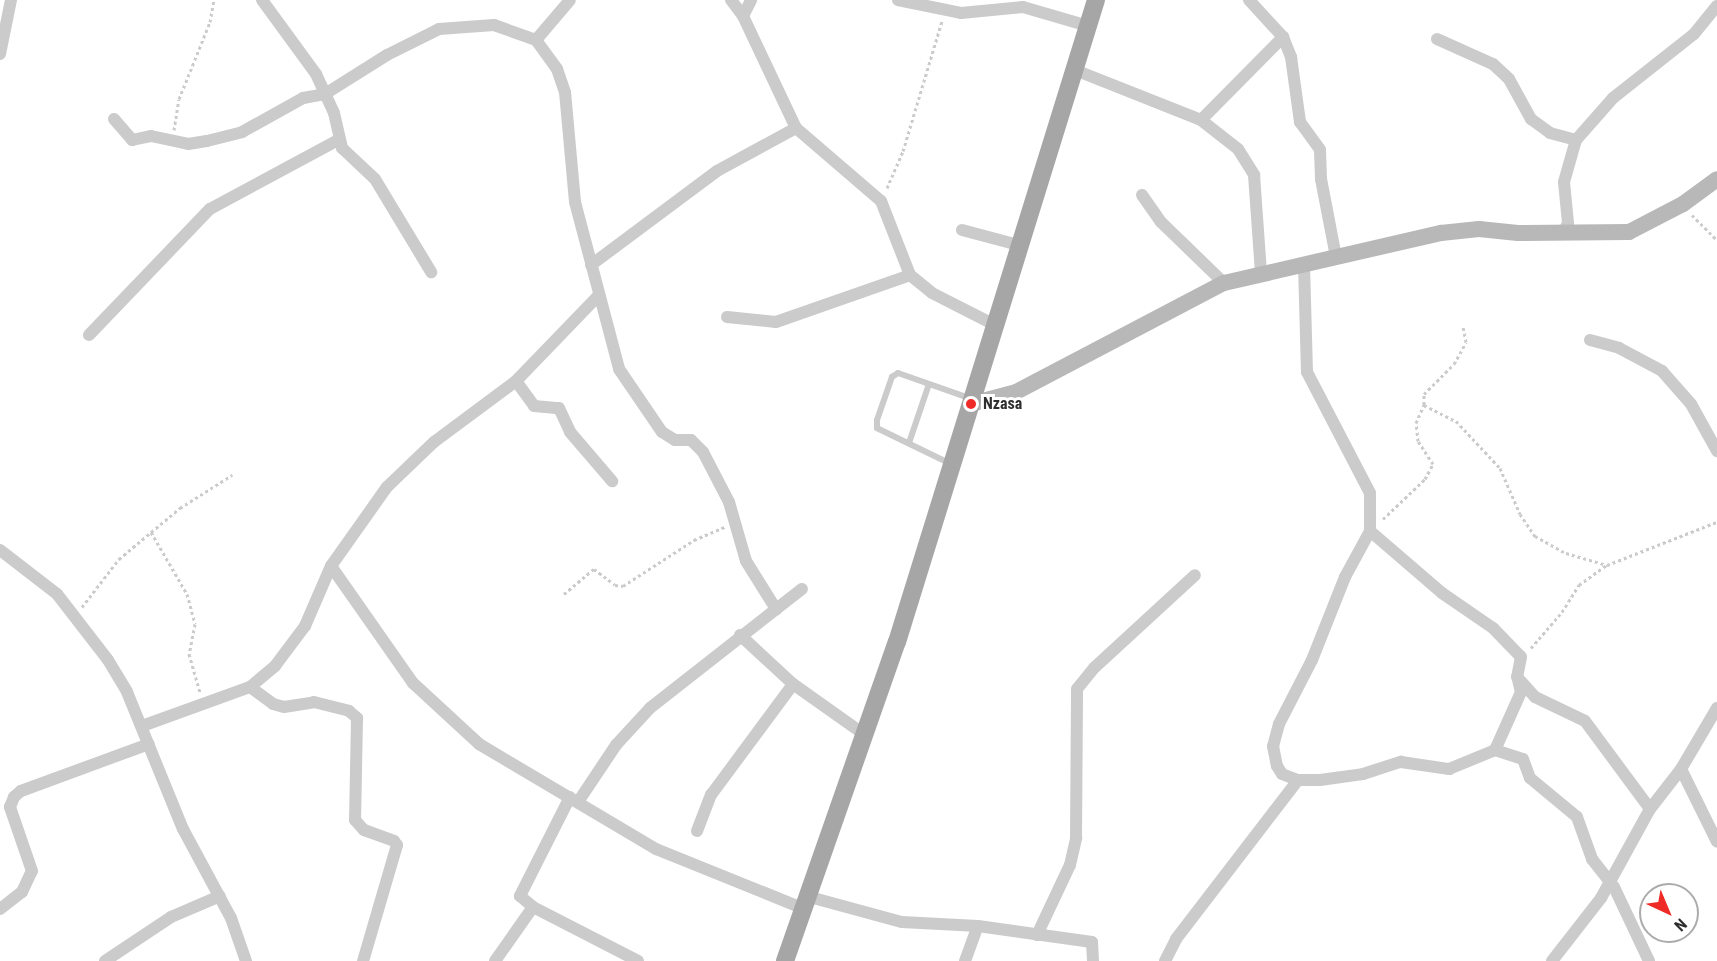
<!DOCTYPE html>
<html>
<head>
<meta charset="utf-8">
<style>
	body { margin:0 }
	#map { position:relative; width:1717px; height:961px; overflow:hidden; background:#fff; font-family:"Roboto Condensed",sans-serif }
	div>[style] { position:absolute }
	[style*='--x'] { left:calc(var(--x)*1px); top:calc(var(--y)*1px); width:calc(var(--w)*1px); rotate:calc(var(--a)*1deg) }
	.path>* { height:3px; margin-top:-1.5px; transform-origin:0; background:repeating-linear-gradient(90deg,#cbcbcb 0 3px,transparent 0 6px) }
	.service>* { height:6px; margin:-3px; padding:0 3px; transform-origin:3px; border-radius:3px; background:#cbcbcb }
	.minor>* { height:12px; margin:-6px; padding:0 6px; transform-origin:6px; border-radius:6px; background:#cbcbcb }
	.secondary>* { height:16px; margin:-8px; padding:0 8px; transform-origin:8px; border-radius:8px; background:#b8b8b8 }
	.primary>* { height:18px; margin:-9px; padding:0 9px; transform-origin:9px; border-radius:9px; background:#a6a6a6 }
	.dots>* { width:16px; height:16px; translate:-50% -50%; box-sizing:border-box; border:3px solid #fff; border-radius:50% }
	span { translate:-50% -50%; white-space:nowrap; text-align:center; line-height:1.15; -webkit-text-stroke:6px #fff; paint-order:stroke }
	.poi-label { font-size:16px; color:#2e2e2e; font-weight:700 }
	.left { translate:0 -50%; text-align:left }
	.north { position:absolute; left:1639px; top:883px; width:60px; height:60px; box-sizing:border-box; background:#fff; border:2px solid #ababab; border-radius:50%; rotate:136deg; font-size:16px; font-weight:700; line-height:24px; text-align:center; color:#2e2e2e }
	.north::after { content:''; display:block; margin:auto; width:21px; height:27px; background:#ee2b27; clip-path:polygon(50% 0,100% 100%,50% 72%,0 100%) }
</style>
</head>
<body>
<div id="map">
	<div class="path">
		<i style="--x:174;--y:130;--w:31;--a:-81"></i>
		<i style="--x:179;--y:99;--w:83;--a:-68.1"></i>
		<i style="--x:210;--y:22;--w:22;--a:-80"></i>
		<i style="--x:887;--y:188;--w:40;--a:-66.6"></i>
		<i style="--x:903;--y:151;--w:136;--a:-73.3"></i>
		<i style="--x:1692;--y:215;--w:35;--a:45"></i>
		<i style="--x:1424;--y:405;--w:36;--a:27"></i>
		<i style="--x:1456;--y:421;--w:64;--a:46.9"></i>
		<i style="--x:1500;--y:468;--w:50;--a:66.5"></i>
		<i style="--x:1520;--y:514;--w:27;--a:56"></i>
		<i style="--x:1535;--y:536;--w:35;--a:29"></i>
		<i style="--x:1566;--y:553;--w:43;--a:16.3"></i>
		<i style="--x:1383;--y:519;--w:58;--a:-43.6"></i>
		<i style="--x:1425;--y:479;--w:17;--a:-62"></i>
		<i style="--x:1433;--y:464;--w:27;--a:-123"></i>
		<i style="--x:1418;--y:441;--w:18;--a:-96"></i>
		<i style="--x:1416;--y:423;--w:20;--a:-66"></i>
		<i style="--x:1424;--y:405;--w:11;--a:-90"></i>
		<i style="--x:1424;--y:394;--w:42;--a:-45"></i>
		<i style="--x:1454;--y:364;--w:25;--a:-61"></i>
		<i style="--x:1466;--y:342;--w:16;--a:-101"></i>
		<i style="--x:151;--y:532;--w:72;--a:59.9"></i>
		<i style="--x:187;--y:594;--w:31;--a:75"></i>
		<i style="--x:195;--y:624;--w:31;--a:101"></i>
		<i style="--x:189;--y:654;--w:40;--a:74"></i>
		<i style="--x:564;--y:594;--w:39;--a:-40"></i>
		<i style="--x:594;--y:569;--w:26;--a:37"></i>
		<i style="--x:615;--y:585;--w:8;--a:7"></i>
		<i style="--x:623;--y:586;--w:85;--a:-32.9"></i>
		<i style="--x:694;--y:540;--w:34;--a:-23"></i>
		<i style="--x:82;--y:607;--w:61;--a:-52.4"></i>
		<i style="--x:119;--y:559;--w:80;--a:-39.9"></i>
		<i style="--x:180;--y:508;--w:62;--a:-32.4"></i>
		<i style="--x:1531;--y:648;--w:48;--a:-49.3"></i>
		<i style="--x:1562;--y:612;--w:32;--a:-58"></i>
		<i style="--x:1579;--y:585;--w:34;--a:-36"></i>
		<i style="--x:1607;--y:565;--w:118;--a:-21.4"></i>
	</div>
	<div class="service">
		<i style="--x:909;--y:443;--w:62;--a:-71.3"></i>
		<i style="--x:951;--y:464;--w:82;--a:-154.1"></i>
		<i style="--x:877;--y:428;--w:8;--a:-90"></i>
		<i style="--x:877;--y:420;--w:46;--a:-70.8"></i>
		<i style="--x:892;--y:377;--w:7;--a:-34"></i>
		<i style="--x:898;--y:373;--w:75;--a:19.4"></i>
	</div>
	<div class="minor">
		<i style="--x:262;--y:0;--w:92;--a:53.9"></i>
		<i style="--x:316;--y:74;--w:43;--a:65.2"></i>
		<i style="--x:334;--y:113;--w:36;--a:77"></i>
		<i style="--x:342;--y:148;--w:45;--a:43.2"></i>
		<i style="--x:375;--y:179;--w:109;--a:58.9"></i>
		<i style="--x:731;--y:0;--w:20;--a:53"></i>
		<i style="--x:743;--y:16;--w:124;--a:64.7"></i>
		<i style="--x:796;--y:128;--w:112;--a:40.7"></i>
		<i style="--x:881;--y:201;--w:79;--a:68.6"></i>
		<i style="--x:910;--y:275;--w:28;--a:39"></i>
		<i style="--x:932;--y:293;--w:73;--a:26.9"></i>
		<i style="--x:898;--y:0;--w:64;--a:11.7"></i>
		<i style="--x:961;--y:13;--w:62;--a:-5.5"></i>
		<i style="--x:1023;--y:7;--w:68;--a:16.3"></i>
		<i style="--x:1249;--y:0;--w:50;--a:47.4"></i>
		<i style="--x:1283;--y:37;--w:22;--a:68"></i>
		<i style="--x:1291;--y:57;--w:66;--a:82.1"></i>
		<i style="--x:1300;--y:122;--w:34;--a:54"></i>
		<i style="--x:1320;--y:150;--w:29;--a:88"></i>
		<i style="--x:1321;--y:179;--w:79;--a:79.1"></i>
		<i style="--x:743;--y:16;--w:18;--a:-63"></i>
		<i style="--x:1437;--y:39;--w:61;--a:24.1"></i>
		<i style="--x:1493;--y:64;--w:22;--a:43"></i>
		<i style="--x:1509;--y:79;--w:46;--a:61.2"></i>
		<i style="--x:1531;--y:119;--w:24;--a:36"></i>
		<i style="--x:1550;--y:133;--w:27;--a:15"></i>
		<i style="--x:536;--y:40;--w:52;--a:-49.6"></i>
		<i style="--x:0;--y:54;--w:55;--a:-78.5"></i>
		<i style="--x:1075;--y:70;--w:136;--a:21.6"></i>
		<i style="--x:1201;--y:120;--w:47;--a:38.1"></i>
		<i style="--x:1238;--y:149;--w:31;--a:58"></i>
		<i style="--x:1254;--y:175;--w:98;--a:85.9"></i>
		<i style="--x:114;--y:119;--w:28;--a:49"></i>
		<i style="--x:132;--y:140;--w:19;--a:-12"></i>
		<i style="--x:151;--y:136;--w:38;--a:12"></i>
		<i style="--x:188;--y:144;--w:19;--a:-9"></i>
		<i style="--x:207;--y:141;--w:36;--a:-14"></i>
		<i style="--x:242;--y:132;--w:70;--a:-29.1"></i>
		<i style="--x:303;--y:98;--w:22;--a:-10"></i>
		<i style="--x:325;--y:94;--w:73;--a:-32.2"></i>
		<i style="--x:387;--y:55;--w:58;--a:-26.6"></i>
		<i style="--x:439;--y:29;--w:55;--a:-4.2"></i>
		<i style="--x:494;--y:25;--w:45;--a:19.7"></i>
		<i style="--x:536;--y:40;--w:36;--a:54"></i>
		<i style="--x:557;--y:69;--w:24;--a:71"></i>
		<i style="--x:565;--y:92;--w:110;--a:84.8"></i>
		<i style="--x:575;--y:202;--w:173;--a:75.2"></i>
		<i style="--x:619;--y:369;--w:76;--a:55.7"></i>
		<i style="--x:662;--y:432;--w:15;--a:32"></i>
		<i style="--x:675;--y:440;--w:16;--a:0"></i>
		<i style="--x:691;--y:440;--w:17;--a:45"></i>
		<i style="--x:703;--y:452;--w:56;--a:62.5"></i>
		<i style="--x:729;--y:502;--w:61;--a:73.9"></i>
		<i style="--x:746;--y:561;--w:57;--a:58"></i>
		<i style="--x:1201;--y:120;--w:117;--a:-45.3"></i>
		<i style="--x:1142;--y:195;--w:33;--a:55"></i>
		<i style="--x:1161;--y:222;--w:88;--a:44.1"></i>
		<i style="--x:962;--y:230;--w:62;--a:14.9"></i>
		<i style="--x:1563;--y:233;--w:11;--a:-63"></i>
		<i style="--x:1568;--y:223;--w:41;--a:-95.6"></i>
		<i style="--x:1564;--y:182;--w:44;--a:-74.1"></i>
		<i style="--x:1576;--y:140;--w:56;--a:-48.6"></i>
		<i style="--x:1613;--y:98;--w:103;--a:-38.3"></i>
		<i style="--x:1694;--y:34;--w:36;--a:-51"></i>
		<i style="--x:591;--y:265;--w:157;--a:-36.7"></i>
		<i style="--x:717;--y:171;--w:90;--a:-28.6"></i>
		<i style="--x:1304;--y:265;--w:107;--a:88.4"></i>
		<i style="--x:1307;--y:372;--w:136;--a:62.5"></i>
		<i style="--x:1370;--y:493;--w:38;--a:90"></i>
		<i style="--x:1370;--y:531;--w:95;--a:40.7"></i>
		<i style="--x:1442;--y:593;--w:62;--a:34.5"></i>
		<i style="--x:1493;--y:628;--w:40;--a:46"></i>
		<i style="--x:1521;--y:657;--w:20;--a:101"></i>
		<i style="--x:1517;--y:677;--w:27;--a:48"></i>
		<i style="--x:1535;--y:697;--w:55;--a:25.6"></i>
		<i style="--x:1585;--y:721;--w:109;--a:53.5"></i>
		<i style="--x:727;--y:317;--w:49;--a:5.8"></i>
		<i style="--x:776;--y:322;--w:142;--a:-19.3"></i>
		<i style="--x:89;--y:335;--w:175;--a:-46.2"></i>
		<i style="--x:210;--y:209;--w:145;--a:-28.3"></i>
		<i style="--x:1590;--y:340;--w:30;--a:15"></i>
		<i style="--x:1619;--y:348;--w:49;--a:28.1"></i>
		<i style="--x:1662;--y:371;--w:44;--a:48.7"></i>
		<i style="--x:1691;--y:404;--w:54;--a:61"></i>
		<i style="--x:516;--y:381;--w:31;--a:54"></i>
		<i style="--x:534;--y:406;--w:25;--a:5"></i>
		<i style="--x:559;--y:408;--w:26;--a:65"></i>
		<i style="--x:570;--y:432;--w:65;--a:49.4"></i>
		<i style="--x:1370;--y:531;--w:52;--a:118.5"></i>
		<i style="--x:1345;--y:577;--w:89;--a:111.7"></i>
		<i style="--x:1312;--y:660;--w:72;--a:117.3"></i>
		<i style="--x:1279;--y:724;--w:23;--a:105"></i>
		<i style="--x:1273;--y:746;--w:20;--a:79"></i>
		<i style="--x:1277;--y:766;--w:9;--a:58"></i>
		<i style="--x:1282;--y:774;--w:17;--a:21"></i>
		<i style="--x:1298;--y:780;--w:22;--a:0"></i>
		<i style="--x:1320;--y:780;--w:43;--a:-7.9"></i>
		<i style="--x:1363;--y:774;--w:40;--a:-18"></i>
		<i style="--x:1401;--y:762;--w:49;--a:8.3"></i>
		<i style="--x:1449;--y:769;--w:50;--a:-22.4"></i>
		<i style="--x:1495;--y:750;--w:29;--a:18"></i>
		<i style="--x:1523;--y:759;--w:20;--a:70"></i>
		<i style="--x:1530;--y:778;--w:61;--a:39.7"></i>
		<i style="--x:1577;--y:817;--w:45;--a:70.3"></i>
		<i style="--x:1592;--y:859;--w:36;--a:52"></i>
		<i style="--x:1614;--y:887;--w:82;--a:64.7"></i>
		<i style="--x:0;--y:550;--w:72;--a:37.7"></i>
		<i style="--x:57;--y:594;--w:83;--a:52.3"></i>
		<i style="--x:108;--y:660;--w:37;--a:59"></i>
		<i style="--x:127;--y:692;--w:148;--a:67.8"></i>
		<i style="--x:183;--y:829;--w:101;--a:61.7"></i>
		<i style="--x:231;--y:918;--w:46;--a:70.8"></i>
		<i style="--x:331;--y:566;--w:143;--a:55"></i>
		<i style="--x:413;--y:683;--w:90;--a:42.7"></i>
		<i style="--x:479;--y:744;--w:206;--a:30.7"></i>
		<i style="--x:656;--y:849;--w:157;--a:22"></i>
		<i style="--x:740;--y:635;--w:72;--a:42.8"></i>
		<i style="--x:793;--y:684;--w:88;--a:35.3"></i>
		<i style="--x:250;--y:687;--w:29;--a:36"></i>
		<i style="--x:273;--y:704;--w:11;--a:15"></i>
		<i style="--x:284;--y:707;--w:30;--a:-9"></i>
		<i style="--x:314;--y:702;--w:36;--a:14"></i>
		<i style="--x:349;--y:711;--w:11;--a:41"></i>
		<i style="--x:357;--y:718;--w:102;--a:91.1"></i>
		<i style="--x:355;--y:820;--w:13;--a:48"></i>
		<i style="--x:364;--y:830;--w:32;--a:20"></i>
		<i style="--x:394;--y:841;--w:5;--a:53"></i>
		<i style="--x:397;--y:845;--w:121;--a:106.3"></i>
		<i style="--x:142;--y:726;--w:115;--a:-19.9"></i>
		<i style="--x:250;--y:687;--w:33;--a:-40"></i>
		<i style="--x:275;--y:666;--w:50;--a:-53.1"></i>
		<i style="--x:305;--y:626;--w:65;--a:-66.6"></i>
		<i style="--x:331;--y:566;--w:97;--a:-54.7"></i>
		<i style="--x:387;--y:487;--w:65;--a:-43.8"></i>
		<i style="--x:434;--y:442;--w:102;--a:-36.6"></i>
		<i style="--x:516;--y:381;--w:120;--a:-46"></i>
		<i style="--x:1495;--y:750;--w:64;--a:-65.9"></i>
		<i style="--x:1521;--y:692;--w:12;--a:-104"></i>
		<i style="--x:1681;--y:769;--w:81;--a:63.7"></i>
		<i style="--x:570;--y:797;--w:111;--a:116.8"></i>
		<i style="--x:520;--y:896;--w:17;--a:40"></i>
		<i style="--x:533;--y:907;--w:118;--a:27.2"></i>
		<i style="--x:578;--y:802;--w:69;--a:-56.3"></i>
		<i style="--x:616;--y:745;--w:50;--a:-47.4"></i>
		<i style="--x:650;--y:708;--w:193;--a:-38.1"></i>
		<i style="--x:697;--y:831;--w:39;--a:-69"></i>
		<i style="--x:711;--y:795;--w:138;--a:-53.5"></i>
		<i style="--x:806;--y:896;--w:99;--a:15.2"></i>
		<i style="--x:902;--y:922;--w:76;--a:3"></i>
		<i style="--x:978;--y:926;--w:115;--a:8"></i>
		<i style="--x:1092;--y:942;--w:19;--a:87"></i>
		<i style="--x:0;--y:909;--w:28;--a:-38"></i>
		<i style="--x:22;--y:892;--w:23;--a:-65"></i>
		<i style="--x:32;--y:871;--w:68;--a:-109"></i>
		<i style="--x:10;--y:807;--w:11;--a:-68"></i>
		<i style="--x:14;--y:797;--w:9;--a:-41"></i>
		<i style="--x:21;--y:791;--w:136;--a:-20.2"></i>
		<i style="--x:1037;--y:935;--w:77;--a:-64.8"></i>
		<i style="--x:1070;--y:865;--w:28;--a:-77"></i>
		<i style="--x:1076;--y:838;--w:149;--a:-89.6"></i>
		<i style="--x:1077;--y:689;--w:27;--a:-51"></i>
		<i style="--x:1094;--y:668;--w:137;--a:-42.6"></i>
		<i style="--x:105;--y:961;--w:79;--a:-33.7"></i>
		<i style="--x:171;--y:917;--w:53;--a:-23.2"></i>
		<i style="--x:495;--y:961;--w:66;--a:-54.9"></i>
		<i style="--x:965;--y:961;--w:37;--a:-70"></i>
		<i style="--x:1165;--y:961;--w:25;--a:-63"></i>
		<i style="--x:1176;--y:939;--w:200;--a:-52.5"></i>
		<i style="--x:1552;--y:961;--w:80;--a:-52.1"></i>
		<i style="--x:1601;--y:898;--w:102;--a:-61.2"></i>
		<i style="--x:1650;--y:809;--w:51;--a:-52.2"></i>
		<i style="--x:1681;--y:769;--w:71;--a:-59.5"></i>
	</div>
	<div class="secondary">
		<i style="--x:971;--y:404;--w:47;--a:-14.9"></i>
		<i style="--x:1016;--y:392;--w:235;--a:-27.7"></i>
		<i style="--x:1224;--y:283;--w:223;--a:-13"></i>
		<i style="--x:1441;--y:233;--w:38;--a:-6"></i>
		<i style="--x:1479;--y:229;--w:39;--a:6"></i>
		<i style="--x:1518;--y:233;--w:111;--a:-0.5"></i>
		<i style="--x:1629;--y:232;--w:61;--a:-27.4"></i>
		<i style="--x:1683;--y:204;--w:42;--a:-36.3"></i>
	</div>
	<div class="primary">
		<i style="--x:785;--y:961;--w:338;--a:-70.7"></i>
		<i style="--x:897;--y:642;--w:672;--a:-72.78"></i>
	</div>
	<div class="dots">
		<i style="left:971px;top:404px;background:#ee2b27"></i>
	</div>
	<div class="poi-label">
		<span class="left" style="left:983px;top:404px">Nzasa</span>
	</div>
	<div class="north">N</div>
</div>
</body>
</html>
